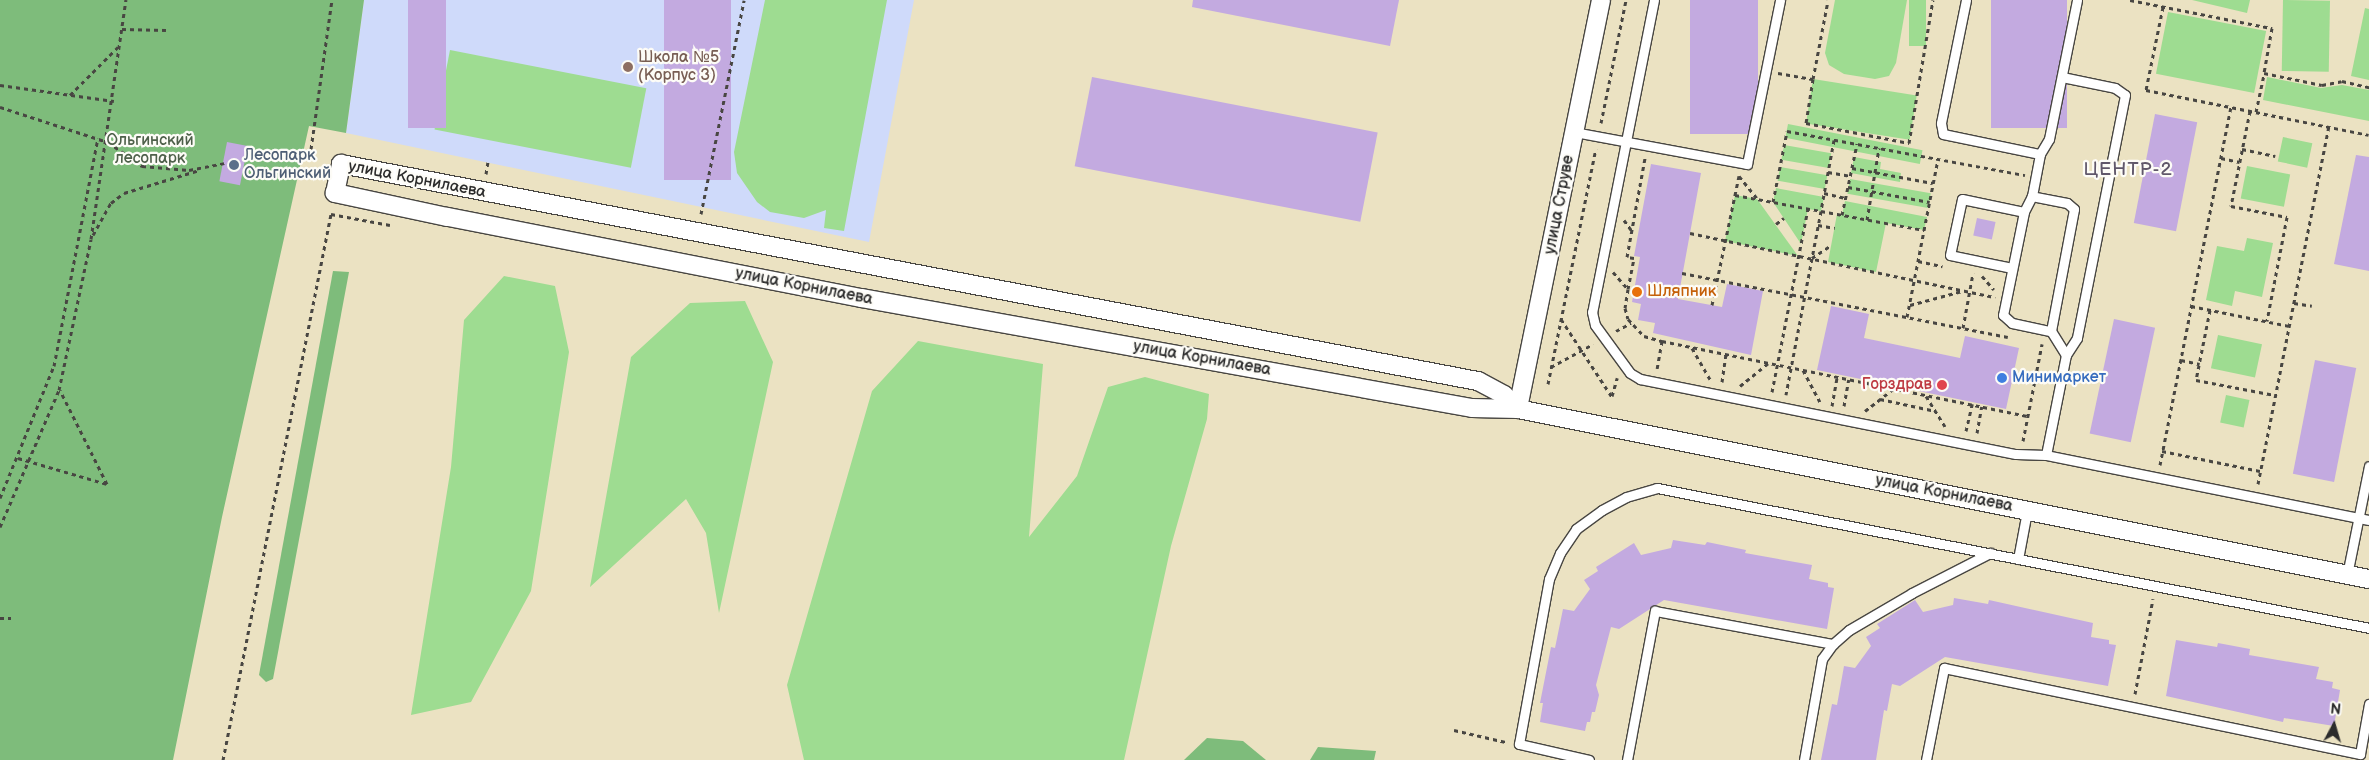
<!DOCTYPE html>
<html>
<head>
<meta charset="utf-8">
<style>
	body { margin:0 }
	#map { position:relative; width:2369px; height:760px; overflow:hidden; background:#ebe2c2; font-family:"Balsamiq Sans",sans-serif }
	div>[style] { position:absolute }
	[style*='--x'] { left:calc(var(--x)*1px); top:calc(var(--y)*1px); width:calc(var(--w)*1px); rotate:calc(var(--a)*1deg) }
	.built>* { inset:0; background:#cfdafa }
	.green>* { inset:0; background:#9edc91; transform-origin:0 0 }
	.forest>* { inset:0; background:#7ebc7b }
	.building>* { inset:0; background:#c3aae0; transform-origin:0 0 }
	.path>* { height:3px; margin-top:-1.5px; transform-origin:0; background:repeating-linear-gradient(90deg,#484642 0 4px,transparent 0 8px) }
	.roads { filter:drop-shadow(1px 0 #484642) drop-shadow(-1px 0 #484642) drop-shadow(0 1px #484642) drop-shadow(0 -1px #484642) }
	.lane>* { height:9px; margin:-4.5px; padding:0 4.5px; transform-origin:4.5px; border-radius:4.5px; background:#fff }
	.street>* { height:18px; margin:-9px; padding:0 9px; transform-origin:9px; border-radius:9px; background:#fff }
	.dots>* { width:14px; height:14px; translate:-50% -50%; box-sizing:border-box; border:2px solid #fdfcf7; border-radius:50% }
	span { translate:-50% -50%; white-space:nowrap; text-align:center; line-height:1.15; -webkit-text-stroke:4.5px #fdfcf7; paint-order:stroke }
	.education-label { font-size:16px; color:#785e54 }
	.left { translate:0 -50%; text-align:left }
	.park-label { font-size:16px; color:#4e604a }
	.service-label { font-size:16px; color:#4e5e75 }
	.street-label { font-size:16px; color:#2b2b2b }
	.food-label { font-size:16px; color:#c56008 }
	.shop-label { font-size:16px; color:#366cbe }
	.health-label { font-size:16px; color:#be3a42 }
	.right { translate:-100% -50%; text-align:right }
	.quarter-label { font-size:19px; color:#60576a; letter-spacing:1px }
	.north { position:absolute; left:2309px; top:700px; width:50px; height:50px; -webkit-text-stroke:4px #fdfcf7; paint-order:stroke; rotate:6deg; font-size:14px; font-weight:700; line-height:20px; text-align:center; color:#2b2b2b }
	.north::after { content:''; display:block; margin:auto; width:18px; height:22px; background:#2b2b2b; clip-path:polygon(50% 0,100% 100%,50% 72%,0 100%) }
</style>
</head>
<body>
<div id="map">
	<div class="built">
		<i style="clip-path:polygon(364px 0,914px 0,869px 242px,346px 133px)"></i>
	</div>
	<div class="green">
		<i style="clip-path:polygon(765px 0,887px 0,844px 231px,824px 228px,826px 210px,804px 218px,770px 212px,757px 202px,737px 173px,734px 152px)"></i>
		<i style="clip-path:polygon(1835px 0,1907px 0,1896px 63px,1889px 76px,1875px 79px,1844px 74px,1829px 65px,1825px 53px)"></i>
		<i style="left:1909px;top:0;width:17px;height:46px"></i>
		<i style="clip-path:polygon(2192px 0,2250px 0,2247px 13px)"></i>
		<i style="left:2283px;top:0;width:47px;height:71px;rotate:1deg"></i>
		<i style="clip-path:polygon(2365px 8px,2369px 9px,2369px 80px,2351px 76px)"></i>
		<i style="left:2168px;top:12px;width:100px;height:63px;rotate:11deg"></i>
		<i style="left:450px;top:50px;width:200px;height:81px;rotate:11deg"></i>
		<i style="clip-path:polygon(2267px 77px,2321px 88px,2342px 85px,2369px 90px,2369px 121px,2263px 100px)"></i>
		<i style="left:1813px;top:79px;width:105px;height:45px;rotate:9deg"></i>
		<i style="left:1788px;top:124px;width:137px;height:14px;rotate:11deg"></i>
		<i style="left:2283px;top:137px;width:30px;height:25px;rotate:12deg"></i>
		<i style="left:1784px;top:145px;width:48px;height:15px;rotate:10deg"></i>
		<i style="clip-path:polygon(1854px 157px,1881px 162px,1880px 169px,1901px 173px,1900px 182px,1851px 173px)"></i>
		<i style="left:2247px;top:166px;width:44px;height:33px;rotate:11deg"></i>
		<i style="left:1780px;top:167px;width:48px;height:14px;rotate:10deg"></i>
		<i style="left:1850px;top:179px;width:82px;height:15px;rotate:10deg"></i>
		<i style="clip-path:polygon(1776px 188px,1824px 197px,1821px 211px,1808px 209px,1801px 244px,1773px 202px)"></i>
		<i style="clip-path:polygon(1735px 195px,1757px 199px,1798px 256px,1725px 241px)"></i>
		<i style="clip-path:polygon(1845px 201px,1927px 217px,1924px 230px,1886px 223px,1876px 272px,1828px 262px,1837px 214px,1842px 215px)"></i>
		<i style="clip-path:polygon(2247px 238px,2273px 243px,2262px 297px,2235px 291px,2232px 306px,2206px 300px,2217px 246px,2244px 251px)"></i>
		<i style="clip-path:polygon(504px 276px,555px 286px,569px 352px,531px 591px,471px 702px,411px 715px,451px 467px,464px 320px)"></i>
		<i style="clip-path:polygon(745px 301px,773px 362px,719px 613px,706px 533px,686px 499px,590px 587px,631px 357px,690px 303px)"></i>
		<i style="left:2218px;top:335px;width:45px;height:34px;rotate:12deg"></i>
		<i style="clip-path:polygon(918px 341px,1043px 364px,1029px 537px,1077px 476px,1108px 387px,1145px 377px,1209px 394px,1207px 419px,1171px 546px,1124px 760px,804px 760px,787px 685px,872px 391px)"></i>
		<i style="left:2226px;top:395px;width:24px;height:28px;rotate:12deg"></i>
	</div>
	<div class="forest">
		<i style="clip-path:polygon(0 0,364px 0,346px 133px,309px 126px,222px 517px,173px 760px,0 760px)"></i>
		<i style="clip-path:polygon(333px 271px,349px 272px,273px 679px,266px 682px,259px 675px)"></i>
		<i style="clip-path:polygon(1207px 738px,1243px 741px,1266px 760px,1184px 760px)"></i>
		<i style="clip-path:polygon(1318px 747px,1376px 751px,1374px 760px,1310px 760px)"></i>
	</div>
	<div class="building">
		<i style="left:408px;top:0;width:38px;height:128px"></i>
		<i style="left:664px;top:0;width:67px;height:180px"></i>
		<i style="clip-path:polygon(1193px 0,1399px 0,1390px 46px,1192px 7px)"></i>
		<i style="left:1690px;top:0;width:68px;height:134px"></i>
		<i style="left:1991px;top:0;width:76px;height:128px"></i>
		<i style="left:1092px;top:77px;width:291px;height:91px;rotate:11deg"></i>
		<i style="left:2155px;top:114px;width:43px;height:111px;rotate:11deg"></i>
		<i style="left:227px;top:142px;width:21px;height:40px;rotate:11deg"></i>
		<i style="clip-path:polygon(2356px 155px,2369px 157px,2369px 271px,2334px 264px)"></i>
		<i style="clip-path:polygon(1651px 164px,1701px 173px,1678px 299px,1722px 307px,1727px 284px,1763px 291px,1751px 355px,1653px 333px,1655px 323px,1638px 320px,1641px 304px,1632px 302px,1640px 257px,1634px 256px)"></i>
		<i style="left:1977px;top:218px;width:19px;height:18px;rotate:12deg"></i>
		<i style="clip-path:polygon(1831px 306px,1869px 314px,1864px 338px,1960px 358px,1965px 336px,2019px 348px,2006px 409px,1817px 370px)"></i>
		<i style="left:2114px;top:319px;width:42px;height:117px;rotate:12deg"></i>
		<i style="left:2315px;top:360px;width:42px;height:116px;rotate:11deg"></i>
		<i style="clip-path:polygon(1673px 540px,1705px 545px,1707px 542px,1746px 550px,1745px 553px,1812px 565px,1809px 579px,1828px 583px,1828px 587px,1834px 588px,1827px 629px,1664px 600px,1619px 629px,1611px 627px,1596px 685px,1599px 695px,1595px 712px,1592px 712px,1590px 722px,1587px 722px,1585px 731px,1540px 722px,1543px 703px,1540px 703px,1551px 647px,1555px 648px,1563px 609px,1574px 611px,1590px 589px,1584px 580px,1598px 571px,1596px 567px,1634px 543px,1641px 555px,1671px 548px)"></i>
		<i style="clip-path:polygon(1954px 598px,1988px 604px,1989px 600px,2093px 623px,2091px 637px,2109px 640px,2109px 644px,2116px 645px,2108px 686px,1945px 657px,1900px 686px,1892px 684px,1887px 711px,1884px 710px,1876px 760px,1821px 760px,1832px 704px,1837px 705px,1844px 666px,1855px 668px,1871px 646px,1866px 637px,1880px 628px,1877px 624px,1915px 600px,1923px 612px,1953px 605px)"></i>
		<i style="clip-path:polygon(2176px 640px,2217px 647px,2218px 643px,2250px 649px,2249px 655px,2319px 667px,2316px 679px,2333px 682px,2332px 688px,2340px 690px,2334px 726px,2284px 718px,2283px 722px,2166px 696px)"></i>
	</div>
	<div class="path">
		<i style="--x:2130;--y:0;--w:145;--a:11.2"></i>
		<i style="--x:2272;--y:28;--w:46;--a:100.1"></i>
		<i style="--x:2163;--y:7;--w:85;--a:101.6"></i>
		<i style="--x:2146;--y:90;--w:227;--a:11.4"></i>
		<i style="--x:122;--y:29;--w:44;--a:1.3"></i>
		<i style="--x:1778;--y:73;--w:36;--a:10"></i>
		<i style="--x:1813;--y:79;--w:80;--a:-79.2"></i>
		<i style="--x:1813;--y:79;--w:45;--a:99"></i>
		<i style="--x:1806;--y:123;--w:105;--a:11"></i>
		<i style="--x:1909;--y:143;--w:145;--a:-80.5"></i>
		<i style="--x:0;--y:85;--w:115;--a:8"></i>
		<i style="--x:70;--y:95;--w:71;--a:-45"></i>
		<i style="--x:0;--y:107;--w:114;--a:18"></i>
		<i style="--x:108;--y:142;--w:42;--a:35.2"></i>
		<i style="--x:142;--y:166;--w:47;--a:4.9"></i>
		<i style="--x:189;--y:170;--w:36;--a:-11"></i>
		<i style="--x:2250;--y:111;--w:97;--a:101.3"></i>
		<i style="--x:2231;--y:206;--w:57;--a:11.1"></i>
		<i style="--x:2287;--y:217;--w:106;--a:100.9"></i>
		<i style="--x:2256;--y:112;--w:40;--a:-78"></i>
		<i style="--x:2264;--y:73;--w:59;--a:11.7"></i>
		<i style="--x:2322;--y:85;--w:20;--a:-11"></i>
		<i style="--x:2342;--y:81;--w:28;--a:13"></i>
		<i style="--x:1601;--y:123;--w:126;--a:-78.5"></i>
		<i style="--x:1834;--y:140;--w:72;--a:100.4"></i>
		<i style="--x:1821;--y:211;--w:105;--a:10.5"></i>
		<i style="--x:311;--y:149;--w:150;--a:-82"></i>
		<i style="--x:2242;--y:149;--w:34;--a:12"></i>
		<i style="--x:2221;--y:158;--w:19;--a:12"></i>
		<i style="--x:1852;--y:168;--w:82;--a:10.5"></i>
		<i style="--x:1828;--y:172;--w:22;--a:10"></i>
		<i style="--x:486;--y:174;--w:12;--a:-81"></i>
		<i style="--x:1739;--y:176;--w:28;--a:51"></i>
		<i style="--x:1848;--y:187;--w:83;--a:10.4"></i>
		<i style="--x:1824;--y:193;--w:23;--a:13"></i>
		<i style="--x:1735;--y:195;--w:87;--a:10.5"></i>
		<i style="--x:1821;--y:211;--w:187;--a:100.8"></i>
		<i style="--x:1773;--y:202;--w:72;--a:-78.8"></i>
		<i style="--x:1787;--y:131;--w:242;--a:10.5"></i>
		<i style="--x:701;--y:214;--w:218;--a:-78.6"></i>
		<i style="--x:1842;--y:215;--w:73;--a:-78.1"></i>
		<i style="--x:1624;--y:220;--w:14;--a:54"></i>
		<i style="--x:1867;--y:220;--w:73;--a:-80.5"></i>
		<i style="--x:1776;--y:224;--w:10;--a:-37"></i>
		<i style="--x:1818;--y:225;--w:17;--a:10"></i>
		<i style="--x:1690;--y:233;--w:312;--a:11.9"></i>
		<i style="--x:93;--y:235;--w:37;--a:-61"></i>
		<i style="--x:111;--y:203;--w:16;--a:-38"></i>
		<i style="--x:124;--y:193;--w:78;--a:-17"></i>
		<i style="--x:1812;--y:258;--w:23;--a:-34"></i>
		<i style="--x:1918;--y:261;--w:25;--a:12"></i>
		<i style="--x:1613;--y:272;--w:23;--a:49"></i>
		<i style="--x:1628;--y:289;--w:19;--a:99"></i>
		<i style="--x:1625;--y:308;--w:11;--a:75"></i>
		<i style="--x:1628;--y:319;--w:23;--a:47"></i>
		<i style="--x:1644;--y:336;--w:19;--a:16"></i>
		<i style="--x:1662;--y:341;--w:28;--a:100"></i>
		<i style="--x:1682;--y:273;--w:332;--a:11.1"></i>
		<i style="--x:1982;--y:276;--w:18;--a:49"></i>
		<i style="--x:1628;--y:289;--w:32;--a:-79"></i>
		<i style="--x:1634;--y:258;--w:7;--a:-172"></i>
		<i style="--x:1627;--y:257;--w:101;--a:-79.7"></i>
		<i style="--x:2294;--y:303;--w:18;--a:9"></i>
		<i style="--x:1712;--y:305;--w:132;--a:-78.2"></i>
		<i style="--x:1910;--y:305;--w:54;--a:-15.1"></i>
		<i style="--x:2191;--y:306;--w:100;--a:11.5"></i>
		<i style="--x:2210;--y:310;--w:71;--a:101.3"></i>
		<i style="--x:2196;--y:380;--w:80;--a:10.8"></i>
		<i style="--x:1907;--y:317;--w:161;--a:-78.9"></i>
		<i style="--x:1561;--y:319;--w:93;--a:56.8"></i>
		<i style="--x:1963;--y:328;--w:56;--a:-79.7"></i>
		<i style="--x:1616;--y:331;--w:17;--a:-28"></i>
		<i style="--x:1662;--y:341;--w:374;--a:11.6"></i>
		<i style="--x:1692;--y:348;--w:36;--a:60"></i>
		<i style="--x:2181;--y:360;--w:19;--a:12"></i>
		<i style="--x:1551;--y:367;--w:48;--a:-28.7"></i>
		<i style="--x:1803;--y:370;--w:36;--a:62"></i>
		<i style="--x:1722;--y:382;--w:28;--a:-82"></i>
		<i style="--x:1548;--y:384;--w:240;--a:-78.5"></i>
		<i style="--x:1740;--y:386;--w:36;--a:-39"></i>
		<i style="--x:1772;--y:392;--w:187;--a:-78.9"></i>
		<i style="--x:1612;--y:396;--w:19;--a:-74"></i>
		<i style="--x:1926;--y:396;--w:36;--a:58"></i>
		<i style="--x:1880;--y:399;--w:57;--a:12.1"></i>
		<i style="--x:1832;--y:406;--w:29;--a:-80"></i>
		<i style="--x:1844;--y:406;--w:27;--a:-80"></i>
		<i style="--x:1865;--y:411;--w:36;--a:-38"></i>
		<i style="--x:1966;--y:431;--w:28;--a:-77"></i>
		<i style="--x:1977;--y:433;--w:27;--a:-80"></i>
		<i style="--x:2023;--y:441;--w:99;--a:-78.9"></i>
		<i style="--x:2162;--y:451;--w:100;--a:11.5"></i>
		<i style="--x:18;--y:458;--w:93;--a:16.3"></i>
		<i style="--x:107;--y:484;--w:105;--a:-116.6"></i>
		<i style="--x:2160;--y:465;--w:365;--a:-78.8"></i>
		<i style="--x:2258;--y:484;--w:364;--a:-78.8"></i>
		<i style="--x:0;--y:498;--w:143;--a:-67.8"></i>
		<i style="--x:54;--y:366;--w:232;--a:-79.1"></i>
		<i style="--x:0;--y:527;--w:149;--a:-66.7"></i>
		<i style="--x:59;--y:390;--w:154;--a:-78"></i>
		<i style="--x:91;--y:239;--w:242;--a:-81.7"></i>
		<i style="--x:0;--y:618;--w:11;--a:0"></i>
		<i style="--x:2135;--y:694;--w:97;--a:-79.3"></i>
		<i style="--x:1454;--y:730;--w:53;--a:13"></i>
		<i style="--x:223;--y:760;--w:557;--a:-78.81"></i>
		<i style="--x:331;--y:214;--w:60;--a:10.6"></i>
	</div>
	<div class="roads">
		<div class="lane">
			<i style="--x:1654;--y:0;--w:318;--a:101.2"></i>
			<i style="--x:1592;--y:312;--w:13;--a:77"></i>
			<i style="--x:1595;--y:325;--w:59;--a:53.9"></i>
			<i style="--x:1630;--y:373;--w:12;--a:31"></i>
			<i style="--x:1640;--y:379;--w:383;--a:11.3"></i>
			<i style="--x:2016;--y:454;--w:30;--a:2"></i>
			<i style="--x:2046;--y:455;--w:329;--a:11.4"></i>
			<i style="--x:1966;--y:0;--w:126;--a:101.5"></i>
			<i style="--x:1941;--y:123;--w:11;--a:80"></i>
			<i style="--x:1943;--y:134;--w:99;--a:11.7"></i>
			<i style="--x:2062;--y:77;--w:54;--a:11.7"></i>
			<i style="--x:2115;--y:88;--w:12;--a:35"></i>
			<i style="--x:2125;--y:95;--w:248;--a:101.2"></i>
			<i style="--x:2077;--y:338;--w:20;--a:123"></i>
			<i style="--x:1574;--y:132;--w:176;--a:10.5"></i>
			<i style="--x:1747;--y:164;--w:167;--a:-78.6"></i>
			<i style="--x:2032;--y:196;--w:18;--a:117"></i>
			<i style="--x:2024;--y:212;--w:105;--a:101.5"></i>
			<i style="--x:2003;--y:315;--w:12;--a:42"></i>
			<i style="--x:2012;--y:323;--w:40;--a:12"></i>
			<i style="--x:2012;--y:268;--w:63;--a:-168.2"></i>
			<i style="--x:1950;--y:255;--w:57;--a:-77.9"></i>
			<i style="--x:1962;--y:199;--w:63;--a:11.8"></i>
			<i style="--x:2046;--y:455;--w:102;--a:-78.7"></i>
			<i style="--x:2066;--y:355;--w:28;--a:-122"></i>
			<i style="--x:2051;--y:331;--w:124;--a:-79.3"></i>
			<i style="--x:2074;--y:209;--w:9;--a:-139"></i>
			<i style="--x:2067;--y:203;--w:36;--a:-169"></i>
			<i style="--x:2032;--y:196;--w:43;--a:-79.2"></i>
			<i style="--x:2040;--y:154;--w:17;--a:-59"></i>
			<i style="--x:2049;--y:139;--w:142;--a:-78.6"></i>
			<i style="--x:2018;--y:559;--w:49;--a:-79.4"></i>
			<i style="--x:2347;--y:575;--w:111;--a:-78.6"></i>
			<i style="--x:1589;--y:760;--w:72;--a:-167.1"></i>
			<i style="--x:1519;--y:744;--w:168;--a:-79.7"></i>
			<i style="--x:1549;--y:579;--w:28;--a:-67"></i>
			<i style="--x:1560;--y:553;--w:29;--a:-56"></i>
			<i style="--x:1576;--y:529;--w:32;--a:-36"></i>
			<i style="--x:1602;--y:510;--w:27;--a:-28"></i>
			<i style="--x:1626;--y:497;--w:32;--a:-16"></i>
			<i style="--x:1657;--y:488;--w:726;--a:11.12"></i>
			<i style="--x:1627;--y:760;--w:152;--a:-79.4"></i>
			<i style="--x:1655;--y:611;--w:181;--a:10.5"></i>
			<i style="--x:1804;--y:760;--w:103;--a:-79.9"></i>
			<i style="--x:1822;--y:659;--w:19;--a:-54"></i>
			<i style="--x:1833;--y:644;--w:21;--a:-41"></i>
			<i style="--x:1849;--y:630;--w:73;--a:-30.4"></i>
			<i style="--x:1912;--y:593;--w:88;--a:-27.1"></i>
			<i style="--x:1926;--y:760;--w:94;--a:-78.9"></i>
			<i style="--x:1944;--y:668;--w:425;--a:11.7"></i>
			<i style="--x:2360;--y:754;--w:51;--a:-79.8"></i>
		</div>
		<div class="street">
			<i style="--x:1601;--y:0;--w:417;--a:101.5"></i>
			<i style="--x:1518;--y:409;--w:868;--a:11.3"></i>
			<i style="--x:341;--y:164;--w:1158;--a:10.81"></i>
			<i style="--x:1478;--y:381;--w:30;--a:28"></i>
			<i style="--x:1504;--y:395;--w:20;--a:45"></i>
			<i style="--x:1518;--y:409;--w:46;--a:-178.8"></i>
			<i style="--x:1472;--y:408;--w:621;--a:-169.79"></i>
			<i style="--x:861;--y:298;--w:422;--a:-168.9"></i>
			<i style="--x:447;--y:217;--w:115;--a:-167.9"></i>
			<i style="--x:335;--y:193;--w:30;--a:-78"></i>
		</div>
	</div>
	<div class="dots">
		<i style="left:628px;top:67px;background:#8d6e63"></i>
		<i style="left:234px;top:165px;background:#5c6f8a"></i>
		<i style="left:1637px;top:292px;background:#e8710a"></i>
		<i style="left:2002px;top:378px;background:#3f7fe0"></i>
		<i style="left:1942px;top:385px;background:#e0444e"></i>
	</div>
	<div class="education-label">
		<span class="left" style="left:638px;top:67px">Школа №5<br>(Корпус 3)</span>
	</div>
	<div class="park-label">
		<span style="left:150px;top:150px">Ольгинский<br>лесопарк</span>
	</div>
	<div class="service-label">
		<span class="left" style="left:244px;top:165px">Лесопарк<br>Ольгинский</span>
	</div>
	<div class="street-label">
		<span style="left:417px;top:180px;rotate:11deg">улица Корнилаева</span>
		<span style="left:1560px;top:205px;rotate:-79deg">улица Струве</span>
		<span style="left:804px;top:287px;rotate:11deg">улица Корнилаева</span>
		<span style="left:1202px;top:359px;rotate:10deg">улица Корнилаева</span>
		<span style="left:1944px;top:494px;rotate:11deg">улица Корнилаева</span>
	</div>
	<div class="food-label">
		<span class="left" style="left:1647px;top:292px">Шляпник</span>
	</div>
	<div class="shop-label">
		<span class="left" style="left:2012px;top:378px">Минимаркет</span>
	</div>
	<div class="health-label">
		<span class="right" style="left:1932px;top:385px">Горздрав</span>
	</div>
	<div class="quarter-label">
		<span style="left:2128px;top:170px">ЦЕНТР-2</span>
	</div>
	<div class="north">N</div>
</div>
</body>
</html>
